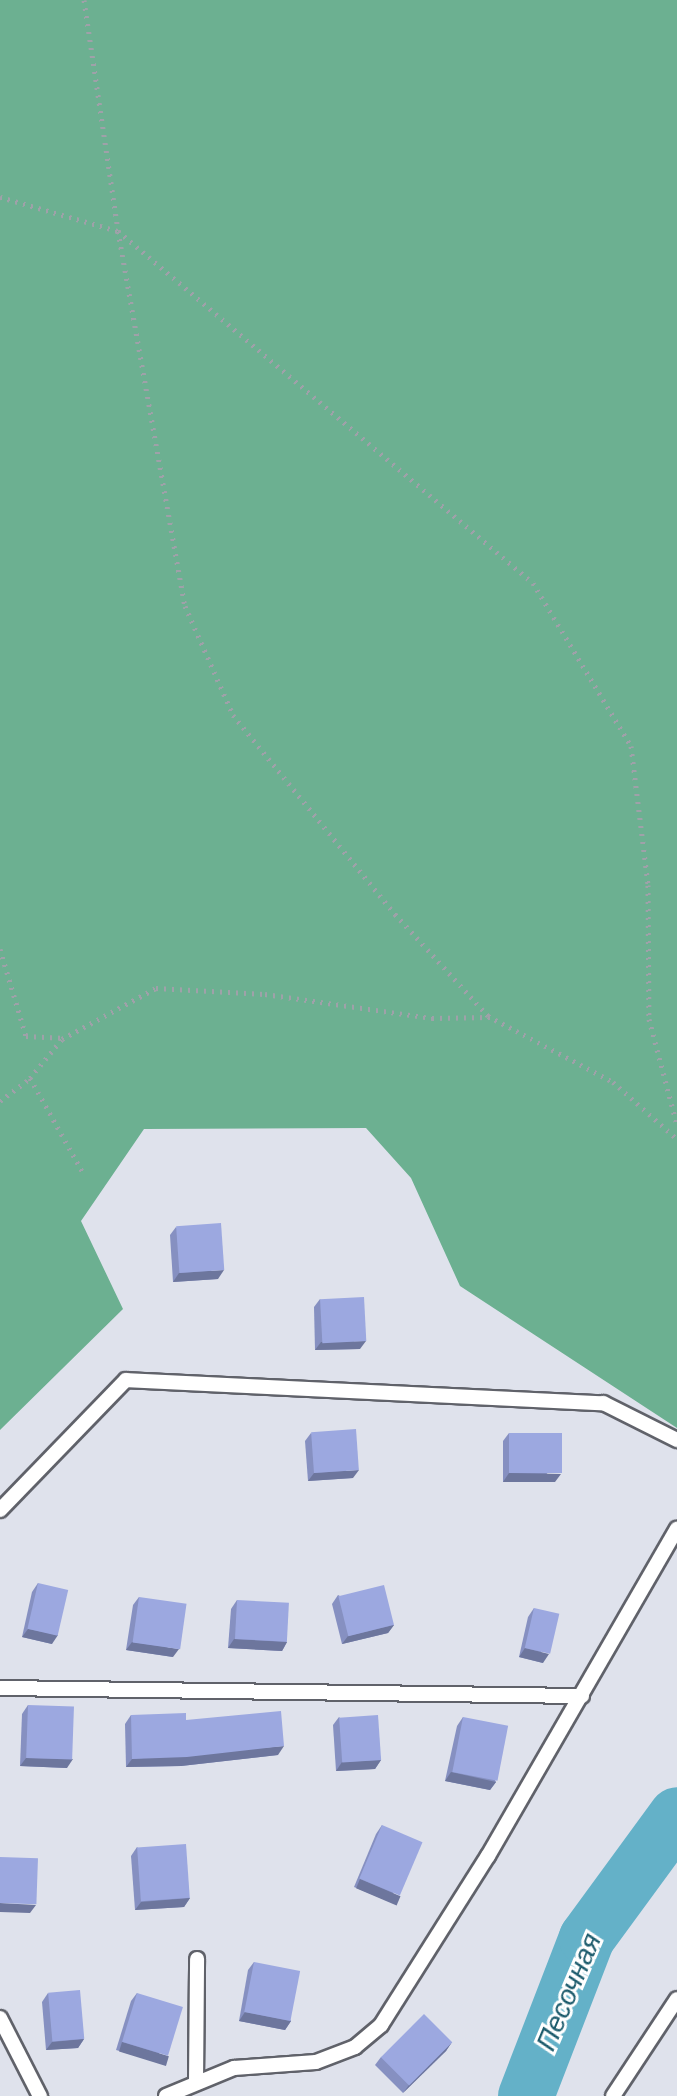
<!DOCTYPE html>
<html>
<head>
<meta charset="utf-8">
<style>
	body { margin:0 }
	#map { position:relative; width:677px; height:2096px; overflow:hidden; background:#dfe2ec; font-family:"Work Sans",sans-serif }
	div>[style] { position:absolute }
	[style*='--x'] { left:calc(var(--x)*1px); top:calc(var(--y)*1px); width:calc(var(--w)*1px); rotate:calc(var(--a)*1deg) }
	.forest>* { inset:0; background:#6cb091 }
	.river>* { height:56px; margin:-28px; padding:0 28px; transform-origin:28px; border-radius:28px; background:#64b1c8 }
	.path>* { height:5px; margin-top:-2.5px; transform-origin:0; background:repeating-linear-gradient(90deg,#9fa1a9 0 2px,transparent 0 8px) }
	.roads { filter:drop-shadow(2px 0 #60626a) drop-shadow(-2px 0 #60626a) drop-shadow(0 2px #60626a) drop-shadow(0 -2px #60626a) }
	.service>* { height:14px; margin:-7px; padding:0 7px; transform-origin:7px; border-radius:7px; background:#fff }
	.wall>* { inset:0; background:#8690c1 }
	.shaded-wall>* { inset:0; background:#6d769d; transform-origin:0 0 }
	.building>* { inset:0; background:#9ca8e0; transform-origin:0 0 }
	span { translate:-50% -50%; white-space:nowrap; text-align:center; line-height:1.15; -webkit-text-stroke:6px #fff; paint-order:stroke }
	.water-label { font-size:28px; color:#1c5b6c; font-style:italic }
</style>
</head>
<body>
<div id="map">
	<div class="forest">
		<i style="clip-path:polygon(0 0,677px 0,677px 1428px,460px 1286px,411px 1178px,366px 1128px,144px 1129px,81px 1221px,123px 1309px,0 1430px)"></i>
	</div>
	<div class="river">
		<i style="--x:526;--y:2096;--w:169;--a:-68.9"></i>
		<i style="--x:587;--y:1938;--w:152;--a:-53.8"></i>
	</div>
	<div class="path">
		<i style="--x:84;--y:0;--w:233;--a:81.6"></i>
		<i style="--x:118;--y:231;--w:381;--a:79.9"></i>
		<i style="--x:185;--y:606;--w:119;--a:66.2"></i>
		<i style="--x:233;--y:715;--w:257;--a:50.9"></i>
		<i style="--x:395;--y:914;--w:138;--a:47.6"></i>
		<i style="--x:488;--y:1016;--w:141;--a:27.8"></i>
		<i style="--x:613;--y:1082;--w:86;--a:41.7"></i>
		<i style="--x:0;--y:197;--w:123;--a:16.1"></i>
		<i style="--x:118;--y:231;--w:544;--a:40.3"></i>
		<i style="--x:533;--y:583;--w:190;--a:59"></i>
		<i style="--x:631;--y:746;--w:140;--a:83"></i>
		<i style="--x:648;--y:885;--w:134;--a:89.6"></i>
		<i style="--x:649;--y:1019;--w:110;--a:75.2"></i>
		<i style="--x:0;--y:949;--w:91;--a:73.4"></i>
		<i style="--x:26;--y:1036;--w:35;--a:3"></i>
		<i style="--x:30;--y:1078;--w:109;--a:60.8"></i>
		<i style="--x:0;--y:1101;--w:38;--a:-37"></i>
		<i style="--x:30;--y:1078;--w:50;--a:-50.6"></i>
		<i style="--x:62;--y:1039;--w:107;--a:-28.5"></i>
		<i style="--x:156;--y:988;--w:109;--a:3.2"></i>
		<i style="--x:265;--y:994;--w:169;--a:8.2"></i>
		<i style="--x:432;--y:1018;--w:58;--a:-1"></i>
	</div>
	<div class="roads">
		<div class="service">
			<i style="--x:0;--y:1510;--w:181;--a:-45.9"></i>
			<i style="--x:126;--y:1380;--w:478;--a:2.8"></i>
			<i style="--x:603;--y:1403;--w:83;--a:26.6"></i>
			<i style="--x:0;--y:1688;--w:582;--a:0.79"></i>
			<i style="--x:0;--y:2018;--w:88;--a:62.9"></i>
			<i style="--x:196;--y:2083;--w:124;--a:-89.5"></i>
			<i style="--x:166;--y:2096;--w:74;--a:-22.4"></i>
			<i style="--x:234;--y:2068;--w:82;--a:-4.2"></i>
			<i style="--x:316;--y:2062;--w:42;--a:-21"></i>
			<i style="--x:355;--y:2047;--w:34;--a:-40"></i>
			<i style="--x:381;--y:2025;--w:200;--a:-57.7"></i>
			<i style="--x:488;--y:1856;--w:378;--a:-60"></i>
			<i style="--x:613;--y:2096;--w:116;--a:-56.6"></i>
		</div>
	</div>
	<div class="wall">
		<i style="clip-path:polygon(176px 1227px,218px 1279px,173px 1282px,170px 1235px)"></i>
		<i style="clip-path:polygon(320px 1299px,360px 1349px,315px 1350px,314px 1307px)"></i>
		<i style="clip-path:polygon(311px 1433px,353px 1478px,308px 1481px,305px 1441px)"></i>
		<i style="clip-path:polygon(509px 1433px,555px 1482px,503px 1482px,503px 1441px)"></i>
		<i style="clip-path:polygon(38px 1583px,52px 1644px,22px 1637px,32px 1592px)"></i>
		<i style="clip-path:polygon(338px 1595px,394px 1625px,388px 1633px,342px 1644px,332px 1604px)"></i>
		<i style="clip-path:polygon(139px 1597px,173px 1657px,126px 1650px,133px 1605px)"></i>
		<i style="clip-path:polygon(237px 1600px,287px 1642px,282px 1651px,228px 1648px,231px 1609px)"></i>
		<i style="clip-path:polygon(534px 1608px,543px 1663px,519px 1657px,528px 1617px)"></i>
		<i style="clip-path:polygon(28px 1705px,67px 1768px,20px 1766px,22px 1714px)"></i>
		<i style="clip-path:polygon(131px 1715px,186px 1720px,278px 1755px,181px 1766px,126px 1767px,125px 1724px)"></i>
		<i style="clip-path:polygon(339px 1717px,381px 1760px,375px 1769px,336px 1771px,333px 1725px)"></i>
		<i style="clip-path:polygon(463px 1717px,496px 1782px,490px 1790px,445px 1781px,457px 1726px)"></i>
		<i style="clip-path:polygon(382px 1825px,395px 1904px,354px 1887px,376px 1834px)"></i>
		<i style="clip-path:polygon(137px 1847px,190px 1898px,184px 1907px,135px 1910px,131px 1856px)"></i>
		<i style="clip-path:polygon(254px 1962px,291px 2021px,285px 2030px,239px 2021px,248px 1970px)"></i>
		<i style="clip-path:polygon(48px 1993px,84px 2039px,78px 2048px,46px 2050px,42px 2002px)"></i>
		<i style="clip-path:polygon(137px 1993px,163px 2064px,116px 2050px,131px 2001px)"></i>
		<i style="clip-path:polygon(452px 2042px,446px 2051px,403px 2093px,375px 2065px,381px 2057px)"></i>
	</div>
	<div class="shaded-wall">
		<i style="clip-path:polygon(224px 1270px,218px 1279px,173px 1282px,179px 1273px)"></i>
		<i style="clip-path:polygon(366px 1341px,360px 1349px,315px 1350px,321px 1342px)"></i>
		<i style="clip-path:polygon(359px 1470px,353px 1478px,308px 1481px,314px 1473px)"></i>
		<i style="clip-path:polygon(509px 1473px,561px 1474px,555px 1482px,503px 1482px)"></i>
		<i style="clip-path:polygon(394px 1625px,388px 1633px,342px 1644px,348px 1636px)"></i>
		<i style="clip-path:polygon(28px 1629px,58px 1635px,52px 1644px,22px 1637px)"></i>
		<i style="clip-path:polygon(234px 1639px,287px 1642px,282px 1651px,228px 1648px)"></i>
		<i style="clip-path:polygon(132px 1642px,179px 1649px,173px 1657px,126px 1650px)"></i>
		<i style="clip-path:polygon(525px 1648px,549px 1654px,543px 1663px,519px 1657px)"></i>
		<i style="clip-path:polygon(284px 1746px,278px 1755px,181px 1766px,126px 1767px,132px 1759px)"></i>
		<i style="clip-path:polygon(26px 1758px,73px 1759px,67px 1768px,20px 1766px)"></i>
		<i style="clip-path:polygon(381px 1760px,375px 1769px,336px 1771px,342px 1762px)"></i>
		<i style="clip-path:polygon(451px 1772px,496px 1782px,490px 1790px,445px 1781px)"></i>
		<i style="left:360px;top:1879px;width:44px;height:10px;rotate:23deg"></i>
		<i style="clip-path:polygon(190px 1898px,184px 1907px,135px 1910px,141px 1902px)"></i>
		<i style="clip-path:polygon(0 1903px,36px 1905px,30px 1913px,0 1912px)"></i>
		<i style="clip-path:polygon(245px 2012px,291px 2021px,285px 2030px,239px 2021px)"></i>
		<i style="clip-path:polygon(84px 2039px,78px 2048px,46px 2050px,52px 2042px)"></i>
		<i style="left:122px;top:2042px;width:49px;height:10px;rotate:17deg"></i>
		<i style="clip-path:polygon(452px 2042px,446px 2051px,403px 2093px,409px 2085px)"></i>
	</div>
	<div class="building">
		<i style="left:221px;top:1223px;width:47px;height:45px;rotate:86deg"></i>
		<i style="left:364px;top:1297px;width:44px;height:44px;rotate:87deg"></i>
		<i style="left:356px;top:1429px;width:41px;height:45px;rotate:86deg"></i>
		<i style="left:509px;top:1433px;width:53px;height:40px"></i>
		<i style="left:38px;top:1583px;width:31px;height:47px;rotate:13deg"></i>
		<i style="left:384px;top:1585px;width:41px;height:47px;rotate:76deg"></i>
		<i style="left:139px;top:1597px;width:48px;height:46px;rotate:8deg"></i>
		<i style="left:237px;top:1600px;width:52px;height:39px;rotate:3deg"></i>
		<i style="left:534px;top:1608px;width:26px;height:41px;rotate:13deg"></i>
		<i style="left:28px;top:1705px;width:46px;height:53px;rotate:2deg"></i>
		<i style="clip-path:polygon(281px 1711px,284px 1746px,187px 1757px,132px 1759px,131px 1715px,186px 1713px,186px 1720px)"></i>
		<i style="left:378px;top:1715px;width:45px;height:39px;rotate:86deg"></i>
		<i style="left:463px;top:1717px;width:46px;height:56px;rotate:11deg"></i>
		<i style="left:382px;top:1825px;width:44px;height:58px;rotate:23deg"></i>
		<i style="left:186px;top:1844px;width:54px;height:49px;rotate:86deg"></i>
		<i style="left:0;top:1857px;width:38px;height:46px;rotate:2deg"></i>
		<i style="left:254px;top:1962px;width:47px;height:51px;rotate:11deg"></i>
		<i style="left:80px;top:1990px;width:49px;height:32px;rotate:85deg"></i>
		<i style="left:137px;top:1993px;width:48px;height:51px;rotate:17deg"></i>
		<i style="left:424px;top:2014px;width:40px;height:61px;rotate:45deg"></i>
	</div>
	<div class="water-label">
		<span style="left:569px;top:1992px;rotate:-67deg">Песочная</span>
	</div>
</div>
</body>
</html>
